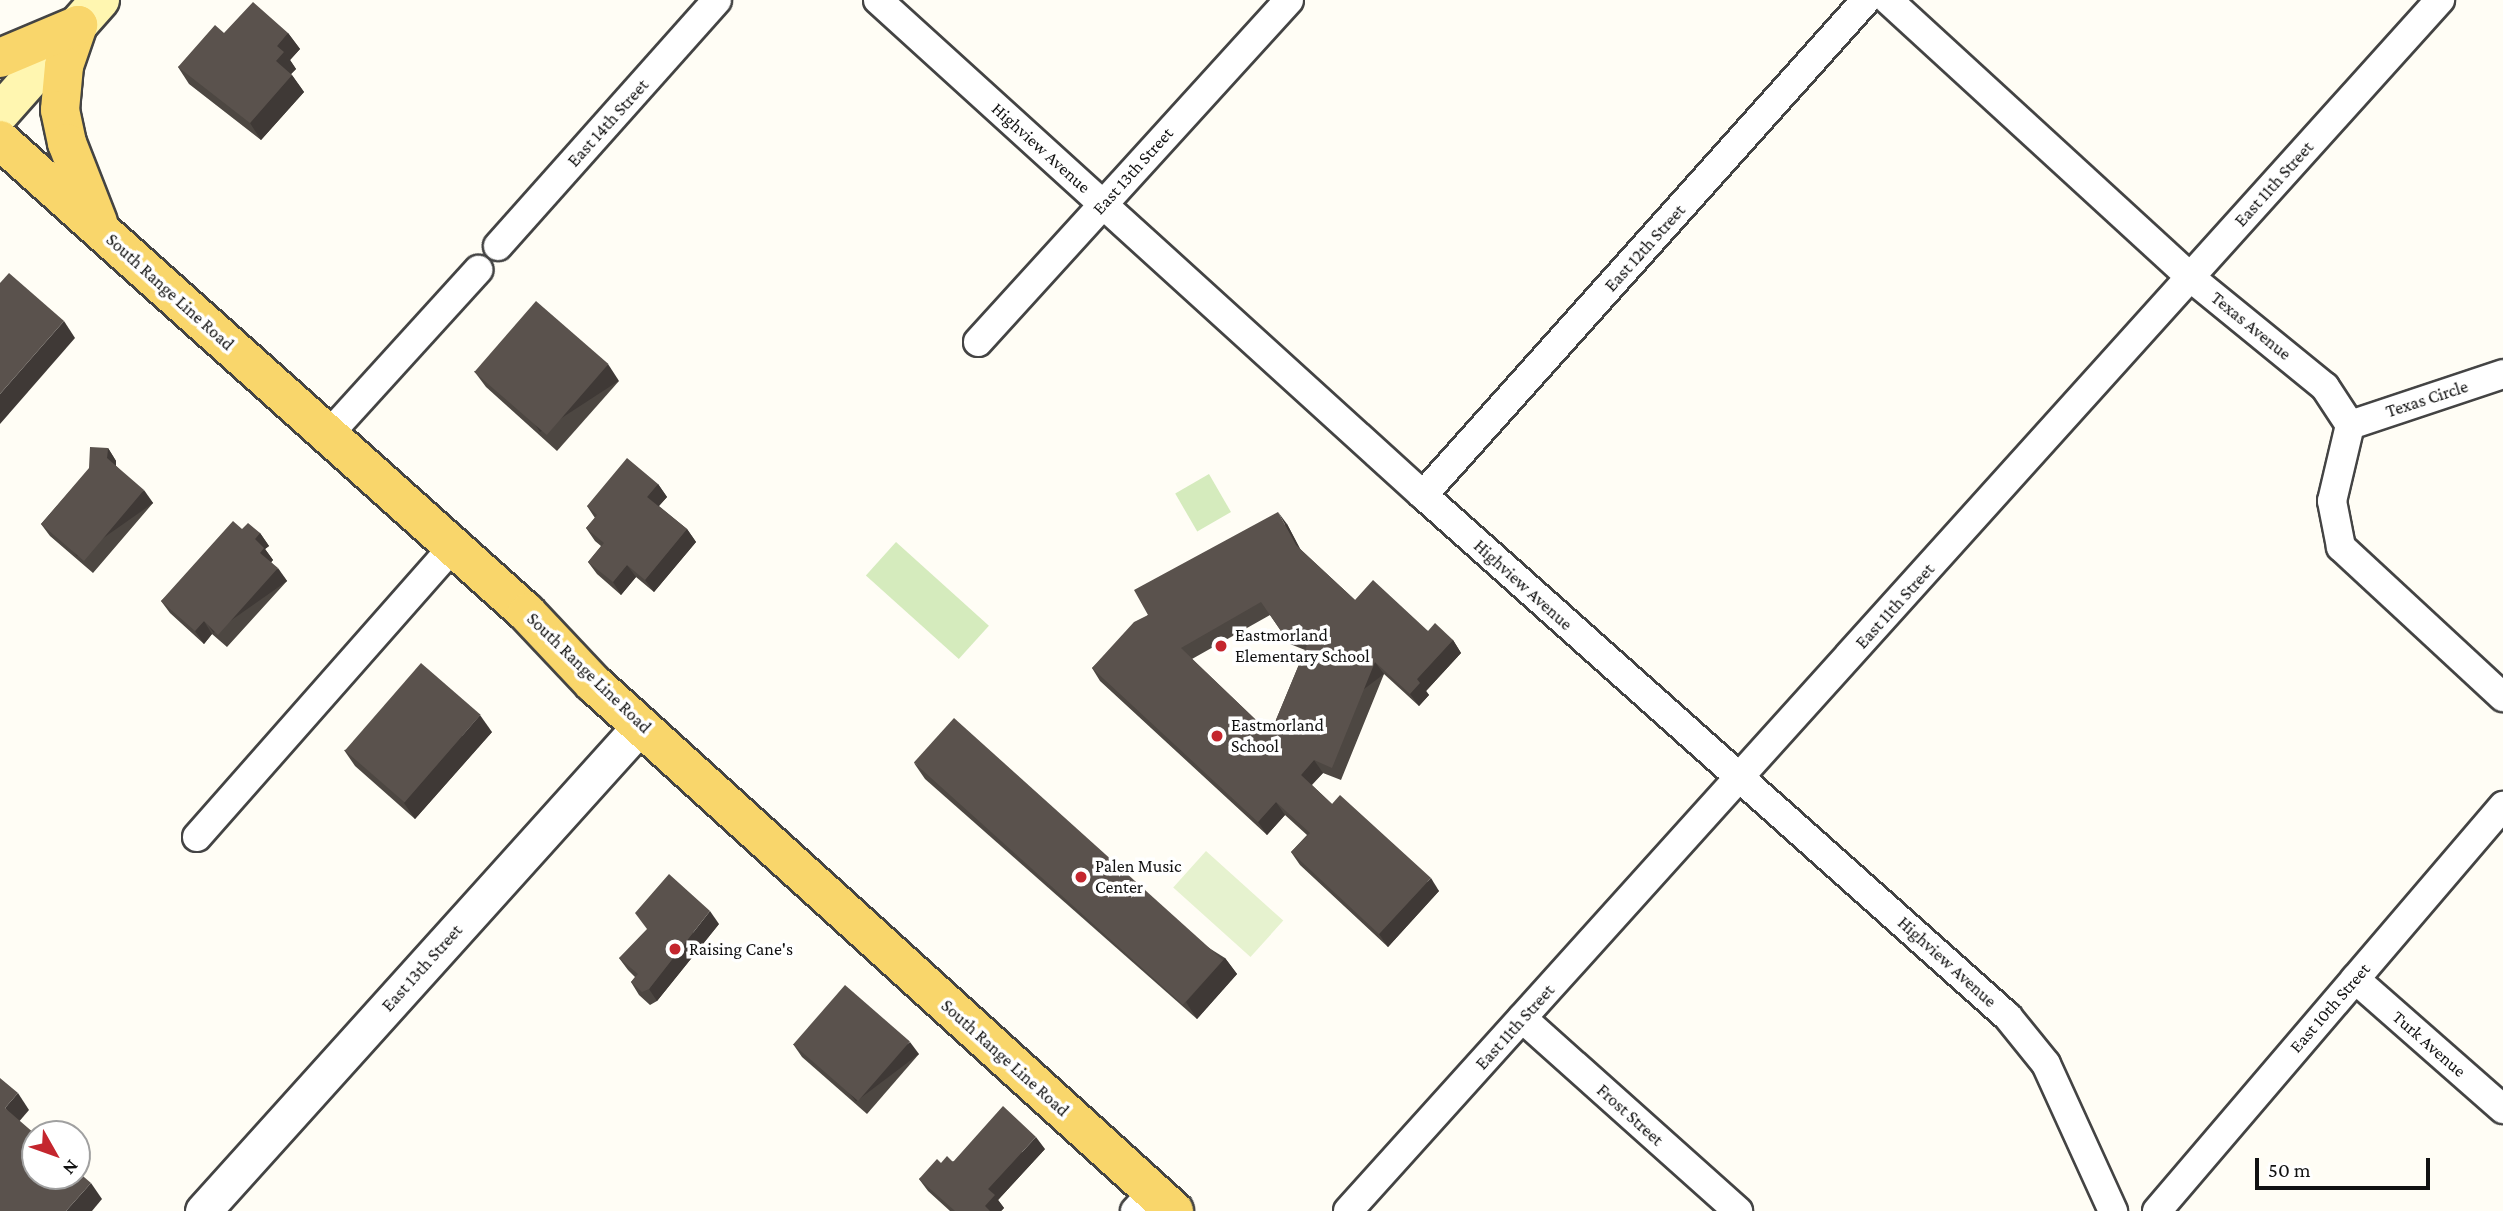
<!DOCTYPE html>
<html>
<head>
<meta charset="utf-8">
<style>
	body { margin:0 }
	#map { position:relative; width:2503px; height:1211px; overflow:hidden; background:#fffdf5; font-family:"Crimson Pro",serif }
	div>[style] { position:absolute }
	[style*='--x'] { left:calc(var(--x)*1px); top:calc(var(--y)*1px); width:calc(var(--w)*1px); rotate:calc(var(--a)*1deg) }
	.green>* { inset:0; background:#d5ebbd; transform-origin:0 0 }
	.pitch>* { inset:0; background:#e6f2cf; transform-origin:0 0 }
	.roads { filter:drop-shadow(2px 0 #444) drop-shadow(-2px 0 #444) drop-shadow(0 2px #444) drop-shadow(0 -2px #444) }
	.minor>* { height:28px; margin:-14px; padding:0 14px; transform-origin:14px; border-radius:14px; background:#fff }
	.tertiary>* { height:35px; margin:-17.5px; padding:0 17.5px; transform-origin:17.5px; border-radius:17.5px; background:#fff }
	.secondary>* { height:38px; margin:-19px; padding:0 19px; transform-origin:19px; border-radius:19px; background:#fff6b0 }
	.primary>* { height:38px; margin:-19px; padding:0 19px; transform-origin:19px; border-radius:19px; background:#f9d66b }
	.wall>* { inset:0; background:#4d4742 }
	.shaded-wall>* { inset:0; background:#3f3936; transform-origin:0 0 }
	.building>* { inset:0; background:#5a524d; transform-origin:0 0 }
	.dots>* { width:19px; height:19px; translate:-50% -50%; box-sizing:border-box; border:4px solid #fff; border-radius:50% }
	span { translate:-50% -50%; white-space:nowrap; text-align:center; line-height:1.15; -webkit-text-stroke:7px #fff; paint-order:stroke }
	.street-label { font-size:18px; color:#111 }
	.poi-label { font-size:18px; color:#111 }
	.left { translate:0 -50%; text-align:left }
	.north { position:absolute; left:21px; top:1120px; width:70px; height:70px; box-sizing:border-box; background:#fff; border:2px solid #a0a0a0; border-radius:50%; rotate:130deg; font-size:19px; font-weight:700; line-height:28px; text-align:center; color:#111 }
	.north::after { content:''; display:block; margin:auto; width:24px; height:32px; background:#c4262e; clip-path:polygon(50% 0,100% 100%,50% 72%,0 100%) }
	.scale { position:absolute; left:2255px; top:1158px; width:175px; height:32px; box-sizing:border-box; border:4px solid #111; border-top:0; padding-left:9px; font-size:21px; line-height:24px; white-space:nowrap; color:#111; -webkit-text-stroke:5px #fff; paint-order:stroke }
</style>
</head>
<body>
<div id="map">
	<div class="green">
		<i style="left:1209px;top:474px;width:44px;height:39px;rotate:60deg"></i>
		<i style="left:896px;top:542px;width:125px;height:45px;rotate:42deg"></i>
	</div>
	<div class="pitch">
		<i style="left:1206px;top:851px;width:104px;height:49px;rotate:42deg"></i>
	</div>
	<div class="roads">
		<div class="minor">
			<i style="--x:878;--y:0;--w:736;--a:42.25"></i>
			<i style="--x:1423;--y:495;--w:784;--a:41.74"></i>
			<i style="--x:2008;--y:1017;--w:60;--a:51"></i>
			<i style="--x:2046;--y:1064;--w:162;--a:65.5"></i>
			<i style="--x:1888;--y:0;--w:410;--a:42.5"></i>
			<i style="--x:2190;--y:277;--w:174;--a:39.2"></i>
			<i style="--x:2325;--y:387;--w:45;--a:56.7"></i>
			<i style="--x:2350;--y:425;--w:78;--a:103.3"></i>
			<i style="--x:2332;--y:501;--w:47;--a:78.9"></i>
			<i style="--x:2341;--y:547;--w:221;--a:42.8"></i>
			<i style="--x:498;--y:246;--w:329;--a:-48.3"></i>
			<i style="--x:978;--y:342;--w:462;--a:-47.7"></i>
			<i style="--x:2350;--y:425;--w:161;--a:-18.4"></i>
			<i style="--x:329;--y:434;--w:222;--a:-47.7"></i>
			<i style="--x:1423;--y:495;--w:664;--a:-48.17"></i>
			<i style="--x:197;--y:837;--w:387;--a:-48.6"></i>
			<i style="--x:2355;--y:979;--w:197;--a:41.3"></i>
			<i style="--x:1522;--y:1018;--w:290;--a:41.8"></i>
			<i style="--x:1135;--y:1211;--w:26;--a:-47"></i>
			<i style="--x:1348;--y:1211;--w:1631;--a:-47.96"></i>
			<i style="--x:2157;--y:1211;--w:533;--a:-49.49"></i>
		</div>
		<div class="tertiary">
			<i style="--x:203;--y:1211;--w:654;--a:-47.97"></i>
		</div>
		<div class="secondary">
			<i style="--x:0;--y:113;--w:151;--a:-48.5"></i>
		</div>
		<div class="primary">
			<i style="--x:78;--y:25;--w:43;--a:108.9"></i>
			<i style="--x:64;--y:66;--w:44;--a:95.2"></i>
			<i style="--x:60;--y:110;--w:34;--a:78"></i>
			<i style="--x:67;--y:143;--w:85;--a:68.6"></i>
			<i style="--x:0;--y:58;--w:85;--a:-22.9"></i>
			<i style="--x:0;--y:140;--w:708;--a:41.91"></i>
			<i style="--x:527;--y:613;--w:96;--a:46.7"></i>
			<i style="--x:593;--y:683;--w:785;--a:42.26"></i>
		</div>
	</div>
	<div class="wall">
		<i style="clip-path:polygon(224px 33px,288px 33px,300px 49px,290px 60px,296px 69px,291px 74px,304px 92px,261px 140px,189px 84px,178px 67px)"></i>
		<i style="clip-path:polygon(474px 371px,619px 381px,557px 451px,486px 387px)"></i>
		<i style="clip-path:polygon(108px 448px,116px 461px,116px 466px,153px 503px,93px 573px,50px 536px,41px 524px)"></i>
		<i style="clip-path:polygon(658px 484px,667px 497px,659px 506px,687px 529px,696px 542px,654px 592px,636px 577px,621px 595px,597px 574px,588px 562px,601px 546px,595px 541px,586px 528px,595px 518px,587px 506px)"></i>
		<i style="clip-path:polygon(evenodd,1287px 524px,1300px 549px,1355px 600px,1428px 631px,1453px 640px,1461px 653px,1426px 691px,1429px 695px,1419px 706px,1384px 674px,1341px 780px,1323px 773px,1312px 785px,1332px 804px,1439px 891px,1388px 947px,1300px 865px,1291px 852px,1307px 835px,1285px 815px,1267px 835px,1100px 681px,1092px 668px,1148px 615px,1287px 524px,1270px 615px,1290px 644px,1305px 650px,1273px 727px,1256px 720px,1192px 659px,1270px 615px)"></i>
		<i style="clip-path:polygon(242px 529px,260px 533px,269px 546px,265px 549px,273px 560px,271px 562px,287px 581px,227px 647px,212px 634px,204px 644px,170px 613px,161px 601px)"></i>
		<i style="clip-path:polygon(492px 732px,415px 819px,355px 766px,344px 750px)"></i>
		<i style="clip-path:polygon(914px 763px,1225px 958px,1237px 974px,1197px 1019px,925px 779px)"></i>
		<i style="clip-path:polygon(719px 924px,657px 1001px,650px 1005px,639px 995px,631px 982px,635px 977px,628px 970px,619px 958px)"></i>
		<i style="clip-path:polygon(793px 1044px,919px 1054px,867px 1114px,802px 1057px)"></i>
		<i style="clip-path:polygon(1045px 1149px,998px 1200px,1004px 1208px,1001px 1211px,950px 1211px,928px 1191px,919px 1179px,941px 1163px)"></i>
	</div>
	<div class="shaded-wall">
		<i style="clip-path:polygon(288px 33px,300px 49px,290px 60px,296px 69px,288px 77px,276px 61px,277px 46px)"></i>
		<i style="clip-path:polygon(292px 75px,304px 92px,261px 140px,250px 123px)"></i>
		<i style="clip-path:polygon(64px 321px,75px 338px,0 424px,0 394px)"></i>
		<i style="left:608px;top:364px;width:20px;height:94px;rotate:57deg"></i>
		<i style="clip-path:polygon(108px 448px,116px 461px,116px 471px,107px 458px)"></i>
		<i style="clip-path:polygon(658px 484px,667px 497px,656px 509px,647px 497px)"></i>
		<i style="left:144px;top:490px;width:16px;height:93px;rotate:55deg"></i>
		<i style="clip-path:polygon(1278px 512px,1287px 524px,1305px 558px,1296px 545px)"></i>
		<i style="clip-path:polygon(687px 529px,696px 542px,654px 592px,645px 580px)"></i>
		<i style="clip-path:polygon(260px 533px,269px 546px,265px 549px,273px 560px,269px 565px,260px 553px,255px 539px)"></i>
		<i style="clip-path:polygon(627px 565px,636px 577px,621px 595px,613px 582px)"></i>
		<i style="left:278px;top:568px;width:16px;height:90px;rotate:55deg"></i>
		<i style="clip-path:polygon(204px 621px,212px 634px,204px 644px,195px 631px)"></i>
		<i style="clip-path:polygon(1453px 640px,1461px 653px,1426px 691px,1429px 695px,1419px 706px,1410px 694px,1417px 679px)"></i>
		<i style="left:1375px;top:662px;width:15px;height:114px;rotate:53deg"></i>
		<i style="clip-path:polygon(480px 715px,492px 732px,415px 819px,404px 803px)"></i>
		<i style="clip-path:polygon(1314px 760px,1323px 773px,1309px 787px,1301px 775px)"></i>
		<i style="clip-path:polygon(1276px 802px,1285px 815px,1267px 835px,1258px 822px)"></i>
		<i style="clip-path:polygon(1431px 878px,1439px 891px,1388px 947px,1379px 934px)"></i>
		<i style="clip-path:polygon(710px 911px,719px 924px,657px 1001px,649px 989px)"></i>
		<i style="clip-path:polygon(1225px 958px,1237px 974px,1197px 1019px,1186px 1002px)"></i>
		<i style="left:910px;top:1042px;width:15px;height:79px;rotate:53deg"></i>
		<i style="clip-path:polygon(18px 1093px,29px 1110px,17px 1124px,5px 1108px)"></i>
		<i style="clip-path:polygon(1036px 1137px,1045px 1149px,998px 1200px,1004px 1208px,1001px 1211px,988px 1211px,985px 1206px,988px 1189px)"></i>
		<i style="clip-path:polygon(91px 1183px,102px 1199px,92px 1211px,66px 1211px)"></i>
	</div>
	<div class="building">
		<i style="clip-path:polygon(253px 2px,288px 33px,277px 46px,284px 52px,276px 61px,292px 75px,250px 123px,178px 67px,215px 25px,224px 33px)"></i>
		<i style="clip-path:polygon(9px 273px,64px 321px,0 394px,0 283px)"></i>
		<i style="left:536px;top:301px;width:96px;height:94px;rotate:41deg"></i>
		<i style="clip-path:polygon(90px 447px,108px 448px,107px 458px,144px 490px,84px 561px,41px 524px,89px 468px)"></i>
		<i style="clip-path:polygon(627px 458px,658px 484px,647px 497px,687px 529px,645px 580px,627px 565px,613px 582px,588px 562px,604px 543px,586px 528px,597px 515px,587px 506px)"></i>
		<i style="clip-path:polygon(evenodd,1278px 512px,1296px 545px,1355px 600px,1373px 580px,1428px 631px,1435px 623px,1453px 640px,1417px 679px,1420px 683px,1410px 694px,1375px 662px,1332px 768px,1314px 760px,1301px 775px,1332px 804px,1340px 795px,1431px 878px,1379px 934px,1291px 852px,1310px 833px,1276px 802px,1258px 822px,1092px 668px,1134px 622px,1148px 615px,1134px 590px,1278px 512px,1261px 602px,1281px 631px,1308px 643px,1273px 727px,1256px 720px,1181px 648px,1261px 602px)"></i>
		<i style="clip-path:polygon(233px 521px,242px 529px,248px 523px,260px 533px,255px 539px,264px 548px,260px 553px,278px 568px,218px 635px,204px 621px,195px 631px,161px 601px)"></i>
		<i style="left:421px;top:663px;width:79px;height:116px;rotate:41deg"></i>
		<i style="left:954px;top:718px;width:362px;height:60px;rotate:42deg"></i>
		<i style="clip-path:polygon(669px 874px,710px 911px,649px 989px,642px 992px,631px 982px,638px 974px,619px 958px,647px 929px,635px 913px)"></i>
		<i style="left:845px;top:985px;width:86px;height:79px;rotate:41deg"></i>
		<i style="clip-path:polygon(0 1078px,18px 1093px,5px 1108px,35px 1134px,35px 1176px,77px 1176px,77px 1171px,91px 1183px,66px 1211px,0 1211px)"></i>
		<i style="clip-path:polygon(1003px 1106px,1036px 1137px,988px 1189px,995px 1195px,985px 1206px,990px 1211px,955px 1211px,919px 1179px,937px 1159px,941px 1163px,947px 1156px,953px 1162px)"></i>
	</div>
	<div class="dots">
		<i style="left:1221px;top:646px;background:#c4262e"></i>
		<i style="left:1217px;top:736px;background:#c4262e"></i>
		<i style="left:1081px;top:877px;background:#c4262e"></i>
		<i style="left:675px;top:949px;background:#c4262e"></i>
	</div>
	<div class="street-label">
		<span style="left:608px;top:123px;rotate:-48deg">East 14th Street</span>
		<span style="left:1041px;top:148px;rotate:42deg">Highview Avenue</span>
		<span style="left:1133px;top:171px;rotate:-48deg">East 13th Street</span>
		<span style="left:2274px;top:184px;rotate:-48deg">East 11th Street</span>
		<span style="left:1645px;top:248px;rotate:-48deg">East 12th Street</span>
		<span style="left:170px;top:292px;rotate:42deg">South Range Line Road</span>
		<span style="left:2251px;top:326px;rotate:39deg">Texas Avenue</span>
		<span style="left:2427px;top:399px;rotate:-18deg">Texas Circle</span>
		<span style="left:1523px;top:585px;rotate:42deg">Highview Avenue</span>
		<span style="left:1895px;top:606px;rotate:-48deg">East 11th Street</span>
		<span style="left:589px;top:673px;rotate:44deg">South Range Line Road</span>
		<span style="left:1947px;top:962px;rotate:42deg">Highview Avenue</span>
		<span style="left:422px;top:968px;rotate:-48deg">East 13th Street</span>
		<span style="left:2330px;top:1008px;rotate:-49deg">East 10th Street</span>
		<span style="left:1515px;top:1027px;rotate:-48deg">East 11th Street</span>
		<span style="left:2429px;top:1044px;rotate:41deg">Turk Avenue</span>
		<span style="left:1005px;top:1058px;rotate:42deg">South Range Line Road</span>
		<span style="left:1630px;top:1115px;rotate:42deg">Frost Street</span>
	</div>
	<div class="poi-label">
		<span class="left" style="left:1235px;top:646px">Eastmorland<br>Elementary School</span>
		<span class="left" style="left:1231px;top:736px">Eastmorland<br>School</span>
		<span class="left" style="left:1095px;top:877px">Palen Music<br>Center</span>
		<span class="left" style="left:689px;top:949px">Raising Cane's</span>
	</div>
	<div class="north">N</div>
	<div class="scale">50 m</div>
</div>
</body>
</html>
